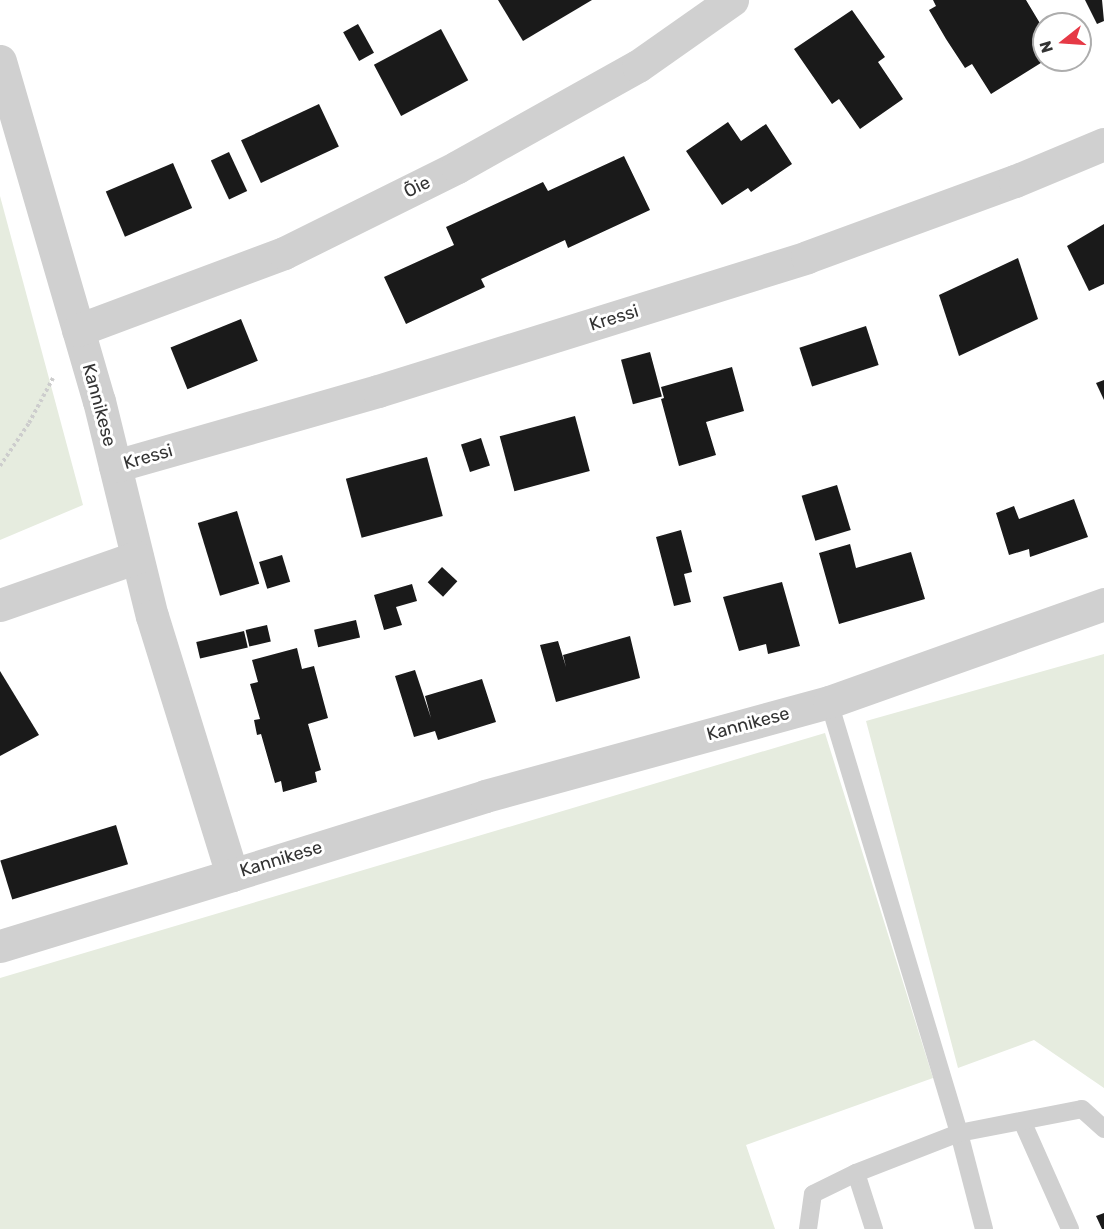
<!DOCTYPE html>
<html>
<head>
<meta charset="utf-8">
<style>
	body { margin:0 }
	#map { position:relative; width:1104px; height:1229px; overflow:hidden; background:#fff; font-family:Rubik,sans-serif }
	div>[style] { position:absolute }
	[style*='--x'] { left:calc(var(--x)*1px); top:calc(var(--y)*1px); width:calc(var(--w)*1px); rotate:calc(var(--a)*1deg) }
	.green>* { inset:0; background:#e6ecdf }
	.building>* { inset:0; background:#1a1a1a; transform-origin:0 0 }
	.path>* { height:4px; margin-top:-2px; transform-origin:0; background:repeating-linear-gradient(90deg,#cdcdcd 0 3px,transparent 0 6px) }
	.lane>* { height:18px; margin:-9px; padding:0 9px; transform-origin:9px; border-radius:9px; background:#d0d0d0 }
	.street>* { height:33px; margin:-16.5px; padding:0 16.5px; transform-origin:16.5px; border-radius:16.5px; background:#d0d0d0 }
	span { translate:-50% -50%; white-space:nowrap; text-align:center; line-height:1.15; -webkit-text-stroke:6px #fff; paint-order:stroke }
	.street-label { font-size:18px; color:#333 }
	.north { position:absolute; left:1032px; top:12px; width:60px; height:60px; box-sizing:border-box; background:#fff; border:2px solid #adadad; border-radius:50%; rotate:253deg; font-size:16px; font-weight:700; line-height:24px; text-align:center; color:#333 }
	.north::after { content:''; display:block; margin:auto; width:21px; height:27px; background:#e63946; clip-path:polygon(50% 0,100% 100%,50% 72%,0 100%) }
</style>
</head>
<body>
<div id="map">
	<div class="green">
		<i style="clip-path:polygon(0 196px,83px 505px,0 540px)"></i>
		<i style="clip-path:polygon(1104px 654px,1104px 1088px,1034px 1040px,958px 1068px,866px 721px)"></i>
		<i style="clip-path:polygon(825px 733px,933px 1078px,746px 1145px,775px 1229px,0 1229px,0 978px)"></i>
	</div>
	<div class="building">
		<i style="clip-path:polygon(498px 0,592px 0,523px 41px)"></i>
		<i style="clip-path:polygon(933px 0,1026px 0,1044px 30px,1044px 61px,991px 94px,972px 64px,965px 68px,946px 39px,929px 10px,936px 6px)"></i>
		<i style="clip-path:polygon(1085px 0,1102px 0,1104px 21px,1097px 24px)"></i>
		<i style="clip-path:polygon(852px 10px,885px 57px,878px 62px,903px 99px,860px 129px,839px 99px,832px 104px,794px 49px)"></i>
		<i style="left:358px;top:24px;width:33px;height:17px;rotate:61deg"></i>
		<i style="left:441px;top:29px;width:58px;height:76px;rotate:62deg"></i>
		<i style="left:319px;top:104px;width:47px;height:86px;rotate:65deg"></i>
		<i style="clip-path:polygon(728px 122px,741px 141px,766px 124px,792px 164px,751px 192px,748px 188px,722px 205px,686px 151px)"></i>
		<i style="left:229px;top:152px;width:43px;height:20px;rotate:65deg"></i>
		<i style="clip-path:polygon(624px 156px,650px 210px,568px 248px,565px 240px,481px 279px,485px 287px,406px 324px,384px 277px,454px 245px,446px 227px,543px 182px,548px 191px)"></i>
		<i style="left:173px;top:163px;width:49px;height:73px;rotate:67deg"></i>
		<i style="clip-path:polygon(1104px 224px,1104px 284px,1089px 291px,1067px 246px)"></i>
		<i style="clip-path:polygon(1018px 258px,1038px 319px,959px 356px,939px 295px)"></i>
		<i style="left:241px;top:319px;width:45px;height:76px;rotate:68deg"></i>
		<i style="left:866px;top:326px;width:41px;height:70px;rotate:72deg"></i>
		<i style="left:650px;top:352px;width:46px;height:30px;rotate:75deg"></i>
		<i style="clip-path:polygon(732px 367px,744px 411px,706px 422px,716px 455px,679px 466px,661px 399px,664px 398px,661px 387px)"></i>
		<i style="clip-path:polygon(1104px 380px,1104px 400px,1096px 383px)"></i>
		<i style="left:575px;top:416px;width:57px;height:78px;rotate:75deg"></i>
		<i style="left:481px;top:438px;width:29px;height:21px;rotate:72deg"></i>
		<i style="left:427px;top:457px;width:61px;height:84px;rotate:75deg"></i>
		<i style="left:837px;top:485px;width:47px;height:37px;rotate:73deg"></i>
		<i style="clip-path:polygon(1074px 499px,1088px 537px,1030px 557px,1029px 549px,1009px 555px,996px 513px,1014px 506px,1019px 519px)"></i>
		<i style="left:237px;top:511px;width:76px;height:41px;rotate:73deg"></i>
		<i style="clip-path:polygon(681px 530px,692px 572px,684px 574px,691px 602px,674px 606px,656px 537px)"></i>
		<i style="clip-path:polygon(850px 544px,856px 568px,911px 552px,925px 599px,839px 624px,819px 553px)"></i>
		<i style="left:282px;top:555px;width:28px;height:24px;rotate:73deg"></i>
		<i style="left:442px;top:567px;width:21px;height:21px;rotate:43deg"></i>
		<i style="clip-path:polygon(782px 582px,800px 646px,768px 654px,766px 644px,739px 651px,723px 597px)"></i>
		<i style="clip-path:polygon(412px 584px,417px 601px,396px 607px,402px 625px,384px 630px,374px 595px)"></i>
		<i style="left:356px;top:620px;width:18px;height:43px;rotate:77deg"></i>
		<i style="left:267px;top:625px;width:17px;height:22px;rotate:77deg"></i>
		<i style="left:244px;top:631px;width:17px;height:49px;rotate:77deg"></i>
		<i style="clip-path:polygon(630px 636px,640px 678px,556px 702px,540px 645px,558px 641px,566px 667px,563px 655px)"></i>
		<i style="clip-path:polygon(297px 648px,302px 669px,314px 666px,328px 718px,308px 724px,321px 770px,315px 772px,317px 782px,283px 792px,281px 781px,275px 783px,261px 734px,257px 735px,254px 720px,260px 719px,250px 684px,258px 682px,252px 660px)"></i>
		<i style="clip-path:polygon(415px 670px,431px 718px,425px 696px,482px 679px,496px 722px,438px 740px,435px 731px,414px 737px,395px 676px)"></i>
		<i style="clip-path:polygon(0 671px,39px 735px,0 756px)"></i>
		<i style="left:116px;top:825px;width:41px;height:121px;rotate:73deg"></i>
		<i style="clip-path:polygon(1104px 1213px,1104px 1229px,1102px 1229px,1096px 1216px)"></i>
	</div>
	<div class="path">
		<i style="--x:0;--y:466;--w:52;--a:-56"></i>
		<i style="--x:29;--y:423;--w:51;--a:-61.9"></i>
	</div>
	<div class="lane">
		<i style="--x:829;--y:702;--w:450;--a:73.2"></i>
		<i style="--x:959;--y:1133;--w:99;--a:75.4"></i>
		<i style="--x:1022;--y:1121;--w:118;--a:66"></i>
		<i style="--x:856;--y:1173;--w:59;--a:72.2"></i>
		<i style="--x:808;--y:1229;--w:35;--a:-82"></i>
		<i style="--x:813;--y:1194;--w:48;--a:-26"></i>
		<i style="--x:856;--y:1173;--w:110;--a:-21.2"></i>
		<i style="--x:959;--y:1133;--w:125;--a:-11"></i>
		<i style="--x:1082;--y:1109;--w:30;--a:42"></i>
	</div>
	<div class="street">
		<i style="--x:0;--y:61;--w:354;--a:73.8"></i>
		<i style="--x:99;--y:401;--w:221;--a:76.2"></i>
		<i style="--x:152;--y:616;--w:271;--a:72.8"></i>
		<i style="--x:232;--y:875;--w:265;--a:-17.3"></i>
		<i style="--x:485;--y:796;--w:357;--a:-15.3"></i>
		<i style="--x:829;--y:702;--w:292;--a:-19.6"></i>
		<i style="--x:78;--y:330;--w:220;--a:-20.5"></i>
		<i style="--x:284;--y:253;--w:193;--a:-26.4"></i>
		<i style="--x:457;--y:167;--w:207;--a:-29.2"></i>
		<i style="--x:638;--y:66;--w:115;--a:-35.1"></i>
		<i style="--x:115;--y:466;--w:273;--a:-15.9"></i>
		<i style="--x:378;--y:391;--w:449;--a:-17.3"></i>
		<i style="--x:807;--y:257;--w:221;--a:-20.1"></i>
		<i style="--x:1015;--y:181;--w:96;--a:-22.6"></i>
		<i style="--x:0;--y:605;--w:145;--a:-19.3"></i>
		<i style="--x:0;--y:946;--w:243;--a:-17"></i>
	</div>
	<div class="street-label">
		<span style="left:417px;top:187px;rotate:-26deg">Õie</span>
		<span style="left:614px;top:318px;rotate:-17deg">Kressi</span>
		<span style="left:99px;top:405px;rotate:75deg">Kannikese</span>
		<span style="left:148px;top:457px;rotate:-16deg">Kressi</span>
		<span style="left:748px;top:724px;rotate:-15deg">Kannikese</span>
		<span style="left:281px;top:859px;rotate:-17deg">Kannikese</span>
	</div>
	<div class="north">N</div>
</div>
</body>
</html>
